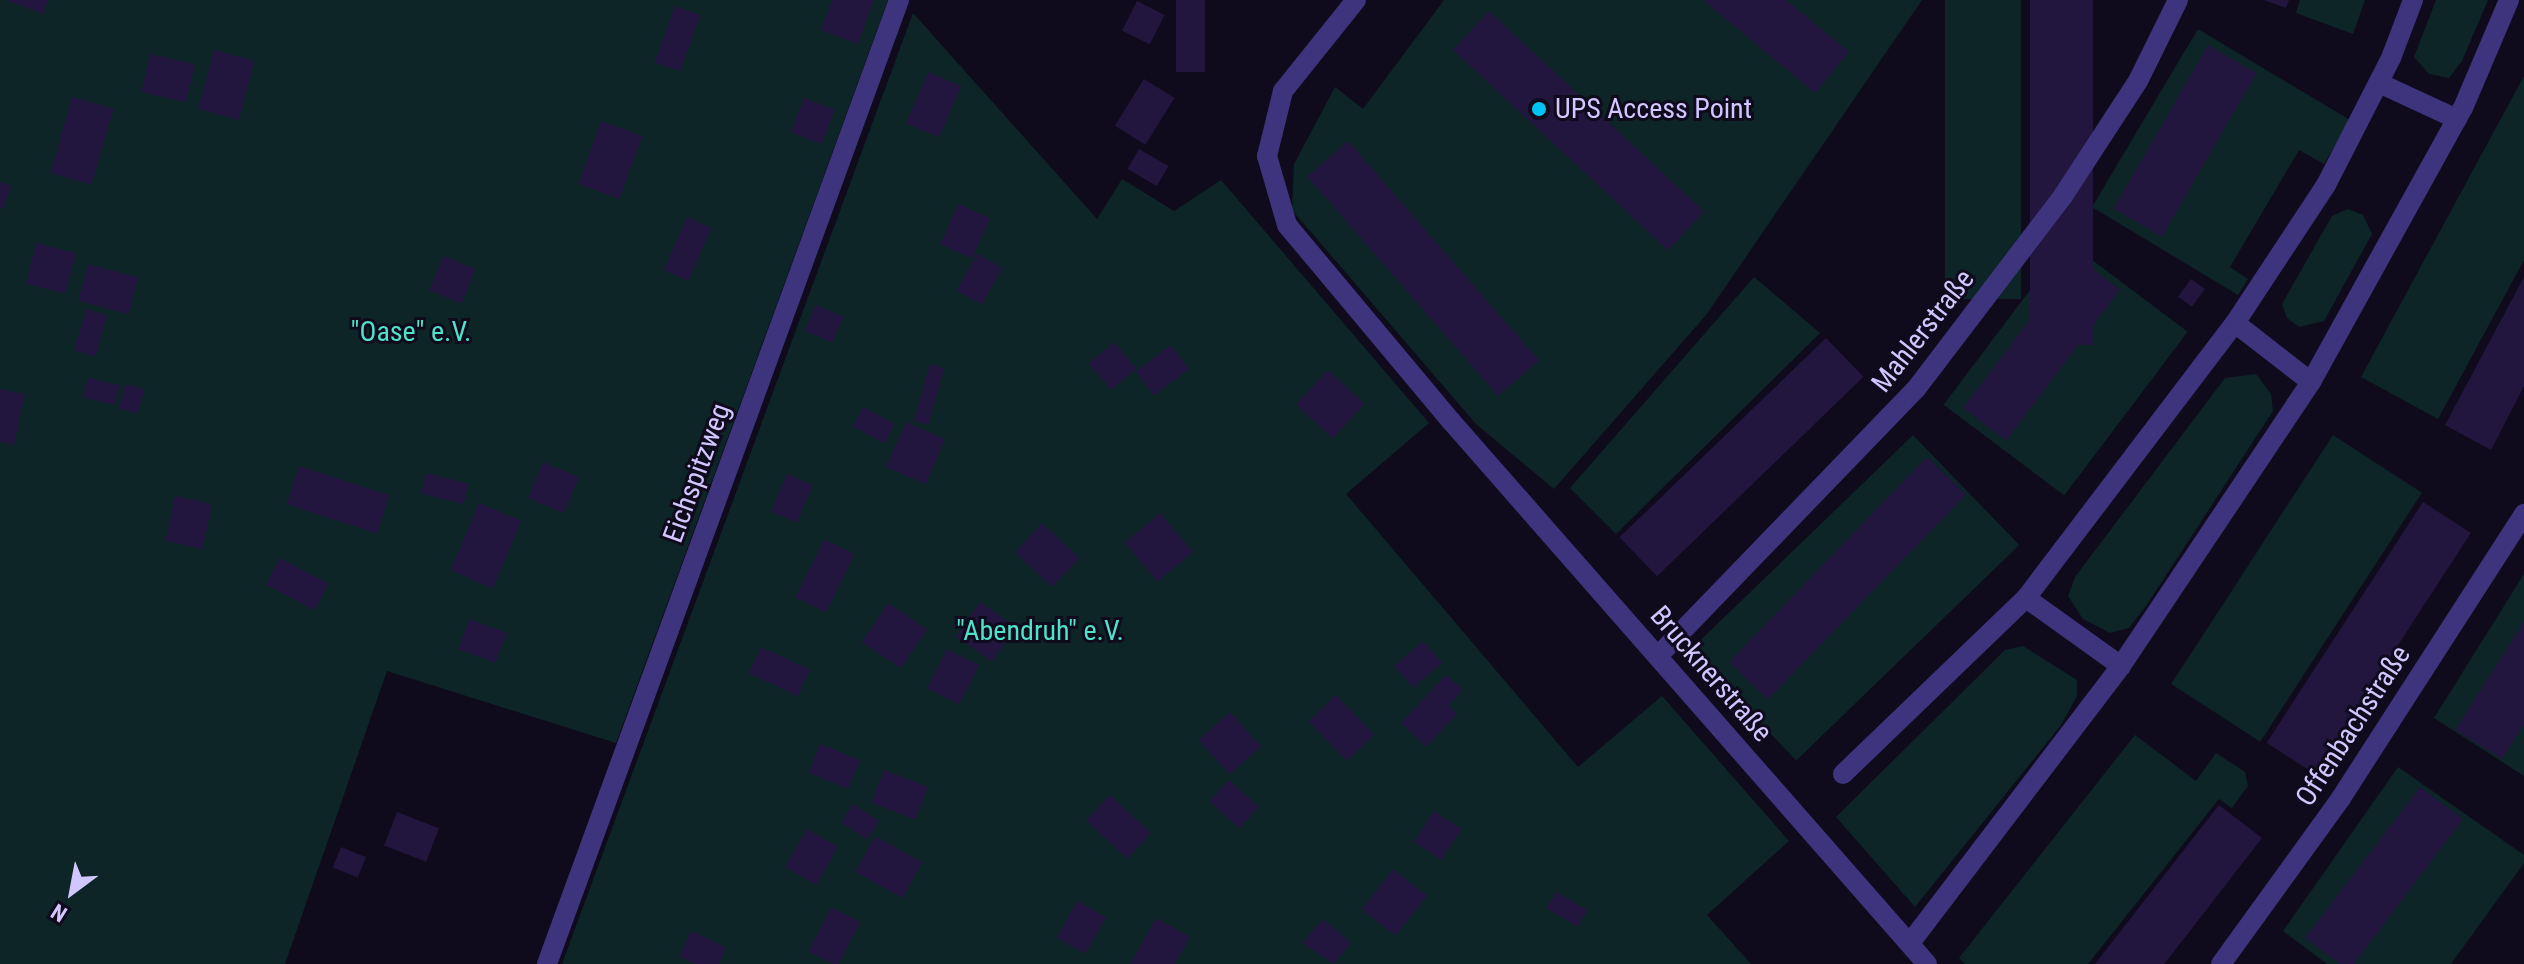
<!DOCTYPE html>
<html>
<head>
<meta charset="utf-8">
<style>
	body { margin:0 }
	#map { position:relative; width:2524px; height:964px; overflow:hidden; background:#0f0b1c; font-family:"Roboto Condensed",sans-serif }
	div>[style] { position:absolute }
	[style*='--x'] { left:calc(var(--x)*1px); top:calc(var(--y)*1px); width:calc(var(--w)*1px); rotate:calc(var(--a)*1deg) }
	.green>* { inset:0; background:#0d2527; transform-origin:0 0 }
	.building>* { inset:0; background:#22163e; transform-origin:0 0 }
	.minor>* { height:20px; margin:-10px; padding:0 10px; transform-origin:10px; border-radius:10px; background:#3d347d }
	.dots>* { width:22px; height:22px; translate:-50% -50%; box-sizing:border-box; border:4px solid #0f0b1c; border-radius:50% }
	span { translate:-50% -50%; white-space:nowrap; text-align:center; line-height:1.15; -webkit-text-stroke:6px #0f0b1c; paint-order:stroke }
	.poi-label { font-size:28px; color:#d2c6ff }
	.left { translate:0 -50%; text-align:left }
	.street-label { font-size:28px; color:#d2c6ff }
	.park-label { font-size:28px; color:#4fe2cb }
	.north { position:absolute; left:32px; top:852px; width:80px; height:80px; -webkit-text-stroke:6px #0f0b1c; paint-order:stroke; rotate:212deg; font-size:22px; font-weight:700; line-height:32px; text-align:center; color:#d2c6ff }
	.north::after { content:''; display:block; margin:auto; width:28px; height:36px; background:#d2c6ff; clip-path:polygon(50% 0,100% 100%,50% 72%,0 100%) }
</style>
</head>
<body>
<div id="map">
	<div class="green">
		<i style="clip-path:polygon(0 0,888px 0,616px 743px,387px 671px,285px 964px,0 964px)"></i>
		<i style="clip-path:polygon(1444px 0,1922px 0,1706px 315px,1554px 489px,1476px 424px,1292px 210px,1294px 164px,1335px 87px,1363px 109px)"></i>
		<i style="left:1945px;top:0;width:76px;height:299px"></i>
		<i style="clip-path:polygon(2300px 0,2365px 0,2353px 34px,2296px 13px)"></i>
		<i style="clip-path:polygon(2436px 0,2488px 0,2462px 61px,2449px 78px,2429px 74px,2414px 57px)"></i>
		<i style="clip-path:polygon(913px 13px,1097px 219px,1122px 179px,1174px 211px,1221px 180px,1429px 423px,1346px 494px,1578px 767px,1662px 696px,1789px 841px,1707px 915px,1751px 964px,562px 964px)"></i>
		<i style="clip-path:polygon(2198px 29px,2350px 120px,2324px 164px,2299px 150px,2230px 267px,2248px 279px,2238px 295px,2092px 207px)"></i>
		<i style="clip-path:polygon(2524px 76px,2524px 260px,2438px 419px,2361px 377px)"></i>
		<i style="clip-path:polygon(2348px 209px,2363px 215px,2372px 234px,2324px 321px,2299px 327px,2287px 318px,2282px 304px,2332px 216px)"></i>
		<i style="left:2067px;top:241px;width:151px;height:205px;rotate:37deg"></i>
		<i style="clip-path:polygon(1754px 277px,1820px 333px,1616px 534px,1570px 488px)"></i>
		<i style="clip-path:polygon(2256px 374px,2271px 394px,2273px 411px,2148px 603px,2129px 628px,2110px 633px,2083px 619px,2068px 596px,2075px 577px,2225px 378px)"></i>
		<i style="left:1913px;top:435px;width:153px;height:310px;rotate:46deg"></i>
		<i style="left:2333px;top:435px;width:106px;height:297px;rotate:33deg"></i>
		<i style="clip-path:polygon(2524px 574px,2524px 776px,2434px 718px)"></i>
		<i style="clip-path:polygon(2023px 646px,2077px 680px,2077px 696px,2061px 725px,1915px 907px,1836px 817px,2005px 650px)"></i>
		<i style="clip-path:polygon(2135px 735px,2196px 781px,2216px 753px,2245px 772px,2248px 786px,2232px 808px,2219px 799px,2088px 964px,1965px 964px,1959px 958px)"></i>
		<i style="clip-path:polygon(2398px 767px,2524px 855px,2524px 863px,2451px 964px,2327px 964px,2283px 931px)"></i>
	</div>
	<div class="building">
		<i style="clip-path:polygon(6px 0,48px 0,43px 14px)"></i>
		<i style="clip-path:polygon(832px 0,874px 0,858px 44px,821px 30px)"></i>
		<i style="left:1176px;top:0;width:29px;height:72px"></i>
		<i style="clip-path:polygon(1703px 0,1786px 0,1849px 52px,1815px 93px)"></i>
		<i style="left:2030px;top:0;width:63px;height:345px"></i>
		<i style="clip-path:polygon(2264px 0,2289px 0,2286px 8px)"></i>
		<i style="left:1137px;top:1px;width:31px;height:33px;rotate:27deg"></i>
		<i style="left:675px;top:6px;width:27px;height:60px;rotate:20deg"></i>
		<i style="left:1489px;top:11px;width:294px;height:53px;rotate:43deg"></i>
		<i style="left:2208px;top:45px;width:56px;height:189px;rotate:30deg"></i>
		<i style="left:214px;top:50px;width:42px;height:61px;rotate:15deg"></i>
		<i style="left:150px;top:54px;width:46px;height:39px;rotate:13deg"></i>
		<i style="left:928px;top:72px;width:36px;height:56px;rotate:23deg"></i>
		<i style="left:1144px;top:79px;width:36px;height:55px;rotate:32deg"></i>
		<i style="left:72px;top:97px;width:43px;height:79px;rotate:16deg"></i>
		<i style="left:804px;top:98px;width:33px;height:37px;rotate:21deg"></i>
		<i style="left:601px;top:121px;width:44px;height:67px;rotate:20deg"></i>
		<i style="left:1348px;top:141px;width:291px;height:54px;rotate:49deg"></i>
		<i style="left:1139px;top:149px;width:34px;height:23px;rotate:30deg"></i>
		<i style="clip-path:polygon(0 182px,11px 186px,4px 209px,0 208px)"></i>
		<i style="left:958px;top:204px;width:35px;height:44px;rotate:24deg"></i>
		<i style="left:687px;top:217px;width:27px;height:58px;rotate:24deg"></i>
		<i style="left:36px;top:243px;width:41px;height:42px;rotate:14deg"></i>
		<i style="left:977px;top:254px;width:29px;height:42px;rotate:29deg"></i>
		<i style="left:443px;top:256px;width:35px;height:37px;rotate:22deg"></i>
		<i style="left:2077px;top:257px;width:54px;height:189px;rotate:37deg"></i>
		<i style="left:88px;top:264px;width:52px;height:38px;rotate:15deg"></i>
		<i style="clip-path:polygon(2524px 277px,2524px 386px,2491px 450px,2445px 425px)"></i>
		<i style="left:2191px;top:279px;width:17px;height:22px;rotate:36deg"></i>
		<i style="left:816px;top:305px;width:30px;height:28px;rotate:23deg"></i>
		<i style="left:86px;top:309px;width:22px;height:43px;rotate:16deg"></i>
		<i style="left:1826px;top:338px;width:54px;height:287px;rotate:46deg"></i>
		<i style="left:1114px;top:342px;width:35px;height:33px;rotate:50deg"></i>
		<i style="left:1171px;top:345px;width:30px;height:44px;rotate:53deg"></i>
		<i style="left:930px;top:364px;width:15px;height:59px;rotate:16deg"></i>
		<i style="left:1328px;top:370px;width:50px;height:47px;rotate:43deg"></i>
		<i style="left:88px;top:378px;width:32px;height:20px;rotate:13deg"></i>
		<i style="left:125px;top:384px;width:20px;height:25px;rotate:15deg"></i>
		<i style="clip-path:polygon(0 389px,25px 394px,14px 445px,0 442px)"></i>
		<i style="left:863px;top:407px;width:36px;height:22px;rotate:28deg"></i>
		<i style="left:906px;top:422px;width:43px;height:49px;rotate:24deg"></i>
		<i style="left:1927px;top:457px;width:54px;height:285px;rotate:44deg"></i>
		<i style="left:543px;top:462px;width:39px;height:39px;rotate:23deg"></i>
		<i style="left:299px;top:466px;width:95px;height:40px;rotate:18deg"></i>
		<i style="left:426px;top:473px;width:44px;height:21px;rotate:14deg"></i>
		<i style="left:787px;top:474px;width:28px;height:41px;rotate:23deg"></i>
		<i style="left:175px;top:496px;width:38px;height:46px;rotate:12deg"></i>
		<i style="left:2423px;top:502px;width:57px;height:287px;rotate:33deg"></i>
		<i style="left:479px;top:503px;width:46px;height:73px;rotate:23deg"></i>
		<i style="left:1160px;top:513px;width:51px;height:46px;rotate:50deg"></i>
		<i style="left:1042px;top:523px;width:51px;height:40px;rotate:43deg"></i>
		<i style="left:824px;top:539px;width:34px;height:65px;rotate:26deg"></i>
		<i style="left:280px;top:558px;width:55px;height:30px;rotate:28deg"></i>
		<i style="left:980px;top:602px;width:44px;height:42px;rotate:35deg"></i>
		<i style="left:888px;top:603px;width:47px;height:47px;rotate:34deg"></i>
		<i style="left:469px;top:619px;width:40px;height:32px;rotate:20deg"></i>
		<i style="clip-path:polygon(2524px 622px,2524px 724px,2502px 759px,2455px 730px)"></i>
		<i style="left:1423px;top:641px;width:29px;height:38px;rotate:49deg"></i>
		<i style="left:761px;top:647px;width:54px;height:29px;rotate:25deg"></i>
		<i style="left:947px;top:649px;width:36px;height:44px;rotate:27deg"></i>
		<i style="clip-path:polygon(1446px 675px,1463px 690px,1449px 705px,1457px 714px,1426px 747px,1401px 723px)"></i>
		<i style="left:1336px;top:695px;width:55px;height:38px;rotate:46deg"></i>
		<i style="left:1230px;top:712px;width:46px;height:42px;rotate:48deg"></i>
		<i style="left:820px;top:744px;width:43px;height:31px;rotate:22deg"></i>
		<i style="left:884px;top:770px;width:47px;height:35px;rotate:21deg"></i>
		<i style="left:1229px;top:780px;width:40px;height:29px;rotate:42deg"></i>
		<i style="clip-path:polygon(2420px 787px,2463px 819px,2354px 964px,2340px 964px,2305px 938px)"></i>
		<i style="left:1110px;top:795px;width:56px;height:35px;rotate:43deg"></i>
		<i style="left:853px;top:804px;width:31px;height:22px;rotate:33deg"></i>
		<i style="clip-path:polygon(2219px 805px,2262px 838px,2172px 954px,2164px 964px,2095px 964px)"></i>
		<i style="left:1434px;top:811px;width:33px;height:37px;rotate:33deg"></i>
		<i style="left:397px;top:812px;width:45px;height:36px;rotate:21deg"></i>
		<i style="left:807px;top:829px;width:36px;height:44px;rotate:30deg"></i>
		<i style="left:875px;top:836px;width:54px;height:41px;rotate:29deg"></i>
		<i style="left:341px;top:847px;width:27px;height:22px;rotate:22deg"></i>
		<i style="left:1393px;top:869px;width:43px;height:51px;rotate:38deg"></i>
		<i style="left:1556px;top:892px;width:36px;height:19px;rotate:30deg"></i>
		<i style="left:1077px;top:901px;width:33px;height:42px;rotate:29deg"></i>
		<i style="left:831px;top:907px;width:33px;height:50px;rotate:27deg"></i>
		<i style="clip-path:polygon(1156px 918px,1190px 937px,1175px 964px,1130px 964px)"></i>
		<i style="clip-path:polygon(1323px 919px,1351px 943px,1334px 964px,1302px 943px)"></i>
		<i style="clip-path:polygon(691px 931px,726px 947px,719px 964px,696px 964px,679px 957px)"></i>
	</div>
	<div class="minor">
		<i style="--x:1356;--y:0;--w:117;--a:128.7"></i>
		<i style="--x:1283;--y:91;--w:67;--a:103.8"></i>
		<i style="--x:1267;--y:156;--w:72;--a:73.8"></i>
		<i style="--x:1287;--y:225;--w:256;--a:50.1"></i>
		<i style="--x:1451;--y:421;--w:722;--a:48.76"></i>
		<i style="--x:2379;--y:83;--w:86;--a:24.8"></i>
		<i style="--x:2235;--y:323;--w:165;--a:-56.6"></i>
		<i style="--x:2326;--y:185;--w:143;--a:-62.9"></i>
		<i style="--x:2391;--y:58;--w:62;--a:-69.2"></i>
		<i style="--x:2311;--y:382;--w:313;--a:-61"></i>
		<i style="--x:2463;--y:108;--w:117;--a:-66.9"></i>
		<i style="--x:2026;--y:598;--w:345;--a:-52.8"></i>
		<i style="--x:2235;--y:323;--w:96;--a:37.8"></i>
		<i style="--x:2311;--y:382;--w:342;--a:123.8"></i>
		<i style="--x:1658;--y:656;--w:371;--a:-46"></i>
		<i style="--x:1916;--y:389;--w:243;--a:-52.7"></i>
		<i style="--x:2063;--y:196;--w:137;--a:-56.9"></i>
		<i style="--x:2138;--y:81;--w:90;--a:-63.7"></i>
		<i style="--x:1843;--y:774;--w:254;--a:-43.9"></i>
		<i style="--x:2026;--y:598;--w:117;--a:35.6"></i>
		<i style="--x:2121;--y:666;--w:348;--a:127.3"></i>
		<i style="--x:547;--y:964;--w:1026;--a:-69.94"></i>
		<i style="--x:2221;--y:964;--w:205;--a:-54.1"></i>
		<i style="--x:2341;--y:798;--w:338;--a:-57.2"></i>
	</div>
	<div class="dots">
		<i style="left:1539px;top:109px;background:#00c3f1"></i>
	</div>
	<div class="poi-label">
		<span class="left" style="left:1555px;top:109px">UPS Access Point</span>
	</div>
	<div class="street-label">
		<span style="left:1923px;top:331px;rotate:-52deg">Mahlerstraße</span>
		<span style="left:697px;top:473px;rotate:-70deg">Eichspitzweg</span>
		<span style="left:1711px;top:674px;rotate:49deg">Brucknerstraße</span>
		<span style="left:2353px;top:726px;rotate:-57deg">Offenbachstraße</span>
	</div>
	<div class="park-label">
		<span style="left:411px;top:332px">"Oase" e.V.</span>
		<span style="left:1040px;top:631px">"Abendruh" e.V.</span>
	</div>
	<div class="north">N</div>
</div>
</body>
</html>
